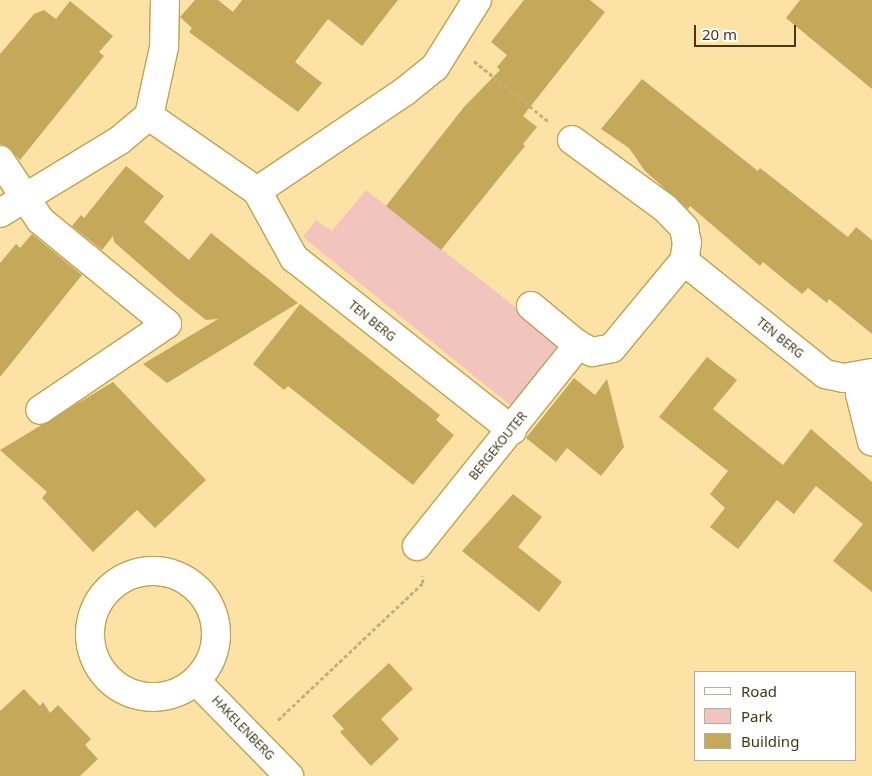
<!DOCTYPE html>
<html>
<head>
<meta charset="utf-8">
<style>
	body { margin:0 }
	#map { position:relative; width:872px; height:776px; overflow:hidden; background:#fce3a5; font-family:"Noto Sans",sans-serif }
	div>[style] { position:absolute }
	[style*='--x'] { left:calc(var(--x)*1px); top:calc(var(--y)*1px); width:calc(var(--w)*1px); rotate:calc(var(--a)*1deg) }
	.green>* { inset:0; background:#f1c5bd }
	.building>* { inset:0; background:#c6a85a }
	.path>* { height:3px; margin-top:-1.5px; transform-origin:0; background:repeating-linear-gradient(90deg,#c4ae79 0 4px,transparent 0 6.5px) }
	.roads { filter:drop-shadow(1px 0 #bfa253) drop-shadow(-1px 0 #bfa253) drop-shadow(0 1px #bfa253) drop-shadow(0 -1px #bfa253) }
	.minor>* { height:28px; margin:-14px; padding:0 14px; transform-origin:14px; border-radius:14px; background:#fff }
	.minor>.ring { margin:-14px; padding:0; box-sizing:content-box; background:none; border:28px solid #fff; border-radius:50% }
	span { translate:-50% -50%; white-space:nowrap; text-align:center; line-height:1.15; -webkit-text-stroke:4.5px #fff; paint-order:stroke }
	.street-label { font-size:12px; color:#453817 }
	.legend { position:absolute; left:694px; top:671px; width:162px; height:90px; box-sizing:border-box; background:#fff; border:1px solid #b5afa2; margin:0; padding:6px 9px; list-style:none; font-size:15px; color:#453817 }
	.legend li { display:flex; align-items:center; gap:10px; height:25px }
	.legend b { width:25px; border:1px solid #b5afa2 }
	.scale { position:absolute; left:694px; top:25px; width:102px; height:22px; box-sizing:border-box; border:2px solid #453817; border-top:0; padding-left:6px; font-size:15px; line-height:18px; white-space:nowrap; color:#453817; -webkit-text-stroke:4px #fff; paint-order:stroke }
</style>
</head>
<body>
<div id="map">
	<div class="green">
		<i style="clip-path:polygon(366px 190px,560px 342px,511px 406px,303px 237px,316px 220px,332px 231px)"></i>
	</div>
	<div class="building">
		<i style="clip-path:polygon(195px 0,218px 0,233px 12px,242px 0,398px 0,362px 46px,328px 19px,295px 62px,322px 83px,298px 112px,189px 32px,192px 28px,180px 17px)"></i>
		<i style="clip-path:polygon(524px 0,590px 0,605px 12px,523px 116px,537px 127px,523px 144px,525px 146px,441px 250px,386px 206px,464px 107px,500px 70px,497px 67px,507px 55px,491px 42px)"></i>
		<i style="clip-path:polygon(800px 0,872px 0,872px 89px,786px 18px)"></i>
		<i style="clip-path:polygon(70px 1px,113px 36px,99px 52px,104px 56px,20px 160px,7px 146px,0 144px,0 54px,34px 14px,44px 10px,56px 19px)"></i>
		<i style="clip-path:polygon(642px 79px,758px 171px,760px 168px,848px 237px,856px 227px,872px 240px,872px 334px,829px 299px,827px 303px,808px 288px,802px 294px,763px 262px,760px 266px,690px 206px,688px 209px,645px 171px,629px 148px,601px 129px)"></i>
		<i style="clip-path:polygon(126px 166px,164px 196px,144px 222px,189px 260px,211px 233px,298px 303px,167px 383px,143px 364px,218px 319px,206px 320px,177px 297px,114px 242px,113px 236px,102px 250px,72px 226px,81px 215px,84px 218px)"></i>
		<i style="clip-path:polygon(32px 234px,82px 275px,0 377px,0 263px,16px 244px,20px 248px)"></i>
		<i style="clip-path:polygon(300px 304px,440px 415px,436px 420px,454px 435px,413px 485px,288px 386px,284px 390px,253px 364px)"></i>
		<i style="clip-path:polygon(707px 357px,737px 380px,713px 409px,783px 465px,811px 429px,872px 482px,872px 592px,833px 561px,863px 524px,816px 486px,794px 514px,777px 500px,738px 549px,710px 527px,725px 508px,710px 494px,728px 471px,659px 417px)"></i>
		<i style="clip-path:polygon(574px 378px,595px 395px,607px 379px,624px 447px,601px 476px,567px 448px,556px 462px,526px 438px)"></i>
		<i style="clip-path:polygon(113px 382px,206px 480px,155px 528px,137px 510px,93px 552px,42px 498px,47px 492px,0 450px)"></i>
		<i style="clip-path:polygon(513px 494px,542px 517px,518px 547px,562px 582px,539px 612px,462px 551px)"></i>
		<i style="clip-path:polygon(389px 663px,413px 689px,381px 719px,399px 739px,371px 766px,340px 732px,344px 729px,332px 716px)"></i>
		<i style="clip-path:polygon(24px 689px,40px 706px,43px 702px,50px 713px,58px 705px,91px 739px,85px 745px,98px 759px,80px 776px,0 776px,0 711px)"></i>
	</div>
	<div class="path">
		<i style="--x:474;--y:61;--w:97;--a:39.1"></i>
		<i style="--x:278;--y:720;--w:199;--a:-43.4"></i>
		<i style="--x:423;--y:583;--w:7;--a:-98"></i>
	</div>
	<div class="roads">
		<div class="minor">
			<i style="--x:149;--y:116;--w:71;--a:-77.7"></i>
			<i style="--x:164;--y:47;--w:47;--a:-88.8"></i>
			<i style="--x:572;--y:140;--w:115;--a:36.2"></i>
			<i style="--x:665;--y:208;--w:28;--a:46"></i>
			<i style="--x:684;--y:228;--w:15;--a:79"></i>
			<i style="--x:687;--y:243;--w:18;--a:99"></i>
			<i style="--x:0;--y:160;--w:72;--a:56.3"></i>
			<i style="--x:40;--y:220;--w:164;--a:39.3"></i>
			<i style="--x:167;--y:324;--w:153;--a:145.9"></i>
			<i style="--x:257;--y:191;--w:177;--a:-34"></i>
			<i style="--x:404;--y:92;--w:40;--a:-39"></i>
			<i style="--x:435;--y:67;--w:79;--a:-57.9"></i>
			<i style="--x:0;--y:213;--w:140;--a:-31.3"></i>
			<i style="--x:120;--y:140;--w:38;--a:-40"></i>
			<i style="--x:149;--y:116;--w:131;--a:34.8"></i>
			<i style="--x:257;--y:191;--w:77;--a:61.1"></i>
			<i style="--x:294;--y:258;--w:278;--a:38.3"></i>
			<i style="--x:531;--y:306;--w:61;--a:39.7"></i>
			<i style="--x:578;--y:345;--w:16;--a:27"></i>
			<i style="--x:592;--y:352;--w:20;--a:-11"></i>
			<i style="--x:612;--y:348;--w:113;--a:-50.4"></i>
			<i style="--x:684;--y:261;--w:181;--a:38.7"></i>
			<i style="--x:825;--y:374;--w:19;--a:12"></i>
			<i style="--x:844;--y:378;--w:28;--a:-10"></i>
			<i style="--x:860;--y:376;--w:18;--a:90"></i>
			<i style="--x:860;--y:394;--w:49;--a:76"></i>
			<i style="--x:417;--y:546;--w:258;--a:-51.3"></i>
			<i class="ring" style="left:90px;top:571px;width:98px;height:98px"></i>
			<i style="--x:196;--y:681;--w:133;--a:45.6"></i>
		</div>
	</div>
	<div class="street-label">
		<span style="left:372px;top:321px;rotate:39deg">TEN BERG</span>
		<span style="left:780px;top:338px;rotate:39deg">TEN BERG</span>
		<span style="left:498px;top:446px;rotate:-51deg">BERGEKOUTER</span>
		<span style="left:243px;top:728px;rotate:46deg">HAKELENBERG</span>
	</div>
	<ul class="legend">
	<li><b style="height:6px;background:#fff"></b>Road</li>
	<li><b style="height:14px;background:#f1c5bd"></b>Park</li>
	<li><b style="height:14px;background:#c6a85a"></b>Building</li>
	</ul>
	<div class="scale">20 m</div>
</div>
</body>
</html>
